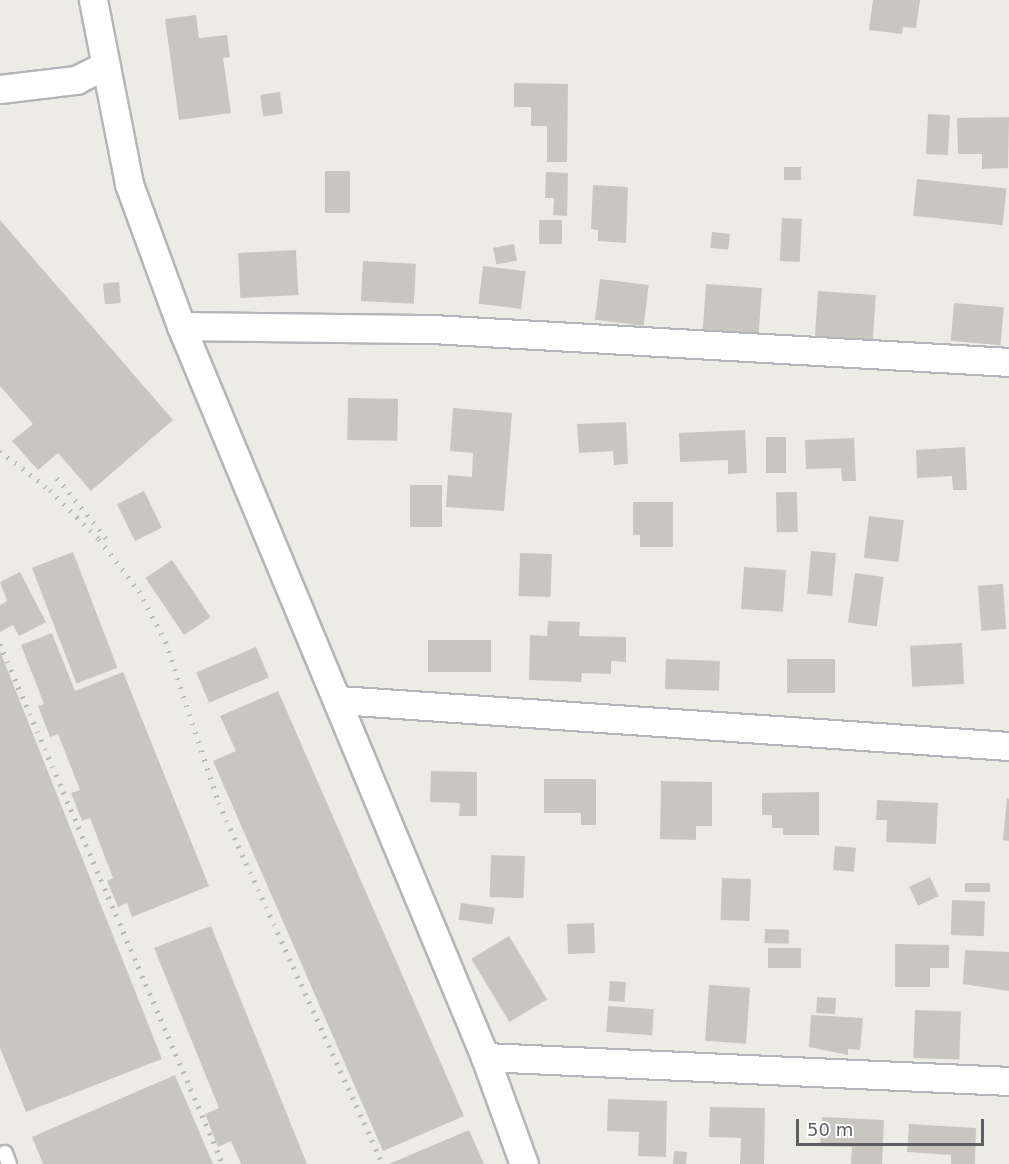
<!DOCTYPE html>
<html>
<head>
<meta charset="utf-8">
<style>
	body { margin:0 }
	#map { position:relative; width:1009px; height:1164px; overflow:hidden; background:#edece4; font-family:"DejaVu Sans",sans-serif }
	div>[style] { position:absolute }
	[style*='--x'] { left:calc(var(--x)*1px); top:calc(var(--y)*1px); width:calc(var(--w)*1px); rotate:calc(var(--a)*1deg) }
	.building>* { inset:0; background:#c9c6c0; transform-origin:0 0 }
	.roads { filter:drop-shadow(2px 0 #b4b5ba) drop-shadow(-2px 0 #b4b5ba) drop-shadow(0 2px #b4b5ba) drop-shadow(0 -2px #b4b5ba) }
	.lane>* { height:14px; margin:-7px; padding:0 7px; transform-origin:7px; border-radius:7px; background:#fff }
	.street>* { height:27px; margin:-13.5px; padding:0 13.5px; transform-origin:13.5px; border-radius:13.5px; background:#fff }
	.rail>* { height:4.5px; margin-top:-2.25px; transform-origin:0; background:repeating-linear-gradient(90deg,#b4b5b5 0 1.5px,transparent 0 9.5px) }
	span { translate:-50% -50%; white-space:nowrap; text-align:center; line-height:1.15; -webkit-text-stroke:6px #fff; paint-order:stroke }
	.scale { position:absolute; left:796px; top:1119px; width:188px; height:27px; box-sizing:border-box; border:3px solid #5c5e63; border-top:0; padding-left:8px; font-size:18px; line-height:21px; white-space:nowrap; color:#5c5e63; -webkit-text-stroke:4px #fff; paint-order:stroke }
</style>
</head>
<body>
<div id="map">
	<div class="building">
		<i style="clip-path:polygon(873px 0,920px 0,916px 28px,903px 27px,902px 34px,869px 30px)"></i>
		<i style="clip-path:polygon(196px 15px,199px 38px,227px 35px,230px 57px,223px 58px,231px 113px,179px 120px,165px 19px)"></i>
		<i style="clip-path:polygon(514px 83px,568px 84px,567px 162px,547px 162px,547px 126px,531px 126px,531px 107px,514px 107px)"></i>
		<i style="left:280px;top:92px;width:22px;height:20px;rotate:82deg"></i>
		<i style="left:928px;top:114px;width:22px;height:40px;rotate:3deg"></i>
		<i style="clip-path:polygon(1009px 117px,1008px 168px,982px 169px,982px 154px,958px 154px,957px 118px)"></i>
		<i style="left:784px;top:167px;width:17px;height:13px"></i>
		<i style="left:325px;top:171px;width:25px;height:42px"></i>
		<i style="clip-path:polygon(546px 172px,568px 173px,567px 216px,553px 215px,554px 198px,545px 198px)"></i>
		<i style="left:917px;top:179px;width:90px;height:37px;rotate:6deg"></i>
		<i style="clip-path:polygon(593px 185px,628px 187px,626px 243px,598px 241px,598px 230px,591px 229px)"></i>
		<i style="left:782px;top:218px;width:20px;height:43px;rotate:3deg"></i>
		<i style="clip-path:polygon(0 220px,173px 420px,91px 491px,58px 453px,38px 470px,12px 441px,33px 424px,0 386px)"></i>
		<i style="left:539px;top:220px;width:23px;height:24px"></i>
		<i style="left:712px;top:232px;width:18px;height:16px;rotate:6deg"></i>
		<i style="left:514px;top:244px;width:17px;height:21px;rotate:80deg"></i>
		<i style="left:296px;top:250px;width:45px;height:58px;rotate:87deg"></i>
		<i style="left:363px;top:261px;width:53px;height:40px;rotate:3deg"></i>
		<i style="left:483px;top:266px;width:43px;height:38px;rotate:7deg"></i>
		<i style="left:600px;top:279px;width:49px;height:41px;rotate:7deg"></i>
		<i style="left:119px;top:282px;width:21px;height:16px;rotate:85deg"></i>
		<i style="left:706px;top:284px;width:56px;height:46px;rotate:4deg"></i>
		<i style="left:818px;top:291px;width:58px;height:45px;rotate:4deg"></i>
		<i style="left:954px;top:303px;width:50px;height:38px;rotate:5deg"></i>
		<i style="left:348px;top:398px;width:50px;height:42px;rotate:1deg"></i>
		<i style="clip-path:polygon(453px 408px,512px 413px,504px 511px,446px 507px,448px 475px,472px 477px,473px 453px,450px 451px)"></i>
		<i style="clip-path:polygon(626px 422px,628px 464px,614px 465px,613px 451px,579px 453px,577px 424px)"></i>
		<i style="clip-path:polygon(745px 430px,747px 473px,728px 474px,728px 460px,680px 462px,679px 433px)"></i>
		<i style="left:766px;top:437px;width:20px;height:36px"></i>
		<i style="clip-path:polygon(854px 438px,856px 481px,842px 481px,841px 468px,806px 469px,805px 440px)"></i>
		<i style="clip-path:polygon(965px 447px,967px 490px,953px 490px,952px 476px,917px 478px,916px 450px)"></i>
		<i style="left:410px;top:485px;width:32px;height:42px"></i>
		<i style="left:144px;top:491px;width:41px;height:30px;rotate:64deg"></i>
		<i style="left:797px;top:492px;width:40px;height:21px;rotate:89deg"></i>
		<i style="clip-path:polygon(633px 502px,673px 502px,673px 547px,640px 547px,640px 535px,633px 535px)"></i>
		<i style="left:869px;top:516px;width:35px;height:42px;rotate:7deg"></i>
		<i style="left:811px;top:551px;width:25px;height:43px;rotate:5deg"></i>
		<i style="left:73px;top:552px;width:124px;height:44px;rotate:69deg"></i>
		<i style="left:520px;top:553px;width:32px;height:43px;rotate:2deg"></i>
		<i style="left:172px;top:560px;width:69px;height:32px;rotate:56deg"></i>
		<i style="left:744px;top:567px;width:42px;height:42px;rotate:4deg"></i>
		<i style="clip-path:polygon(20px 572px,46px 622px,19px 636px,13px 625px,0 632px,0 605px,7px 601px,0 582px)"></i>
		<i style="left:855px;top:573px;width:29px;height:50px;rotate:8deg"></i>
		<i style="left:1003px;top:584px;width:45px;height:25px;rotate:86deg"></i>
		<i style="clip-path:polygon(548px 621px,580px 622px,579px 636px,626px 637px,626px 662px,611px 661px,611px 674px,582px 673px,581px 682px,529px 680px,530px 635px,547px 636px)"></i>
		<i style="clip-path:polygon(52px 633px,75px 691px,123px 672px,209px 886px,132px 917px,127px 903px,118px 907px,107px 881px,113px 878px,90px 818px,82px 821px,71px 793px,80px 790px,58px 734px,50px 737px,38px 706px,44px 704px,21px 645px)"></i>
		<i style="left:428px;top:640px;width:63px;height:32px"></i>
		<i style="left:962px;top:643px;width:41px;height:52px;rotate:87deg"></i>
		<i style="left:256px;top:647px;width:33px;height:65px;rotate:67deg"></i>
		<i style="clip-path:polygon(0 651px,162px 1059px,26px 1112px,0 1048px)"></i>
		<i style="left:666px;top:659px;width:54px;height:30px;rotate:2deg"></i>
		<i style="left:787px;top:659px;width:48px;height:34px"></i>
		<i style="clip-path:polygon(278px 691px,464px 1116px,383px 1151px,213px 761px,236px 751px,220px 716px)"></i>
		<i style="clip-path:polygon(431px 771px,477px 772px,477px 816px,459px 816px,460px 803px,430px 802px)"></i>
		<i style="clip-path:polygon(544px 779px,596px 779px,596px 825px,581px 825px,581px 813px,544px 813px)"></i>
		<i style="clip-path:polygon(661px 781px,712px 782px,712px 826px,696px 826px,696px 840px,660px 839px)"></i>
		<i style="clip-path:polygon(819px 792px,819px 835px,783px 835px,783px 828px,772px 828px,772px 815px,762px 815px,762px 793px)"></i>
		<i style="clip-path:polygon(1007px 798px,1009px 799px,1009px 841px,1003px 840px)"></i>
		<i style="clip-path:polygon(877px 800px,938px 803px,936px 844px,886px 842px,887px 820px,876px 820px)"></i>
		<i style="left:835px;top:846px;width:21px;height:24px;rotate:5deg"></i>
		<i style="left:491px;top:855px;width:34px;height:42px;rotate:2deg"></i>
		<i style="left:930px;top:877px;width:21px;height:23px;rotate:65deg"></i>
		<i style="left:722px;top:878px;width:29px;height:42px;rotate:2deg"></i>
		<i style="left:965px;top:883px;width:25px;height:9px"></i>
		<i style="left:952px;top:900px;width:33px;height:35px;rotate:2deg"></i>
		<i style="left:461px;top:903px;width:34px;height:17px;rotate:8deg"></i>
		<i style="left:594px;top:923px;width:30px;height:27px;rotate:88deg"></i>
		<i style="clip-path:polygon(211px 926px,307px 1164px,241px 1164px,231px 1141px,218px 1147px,205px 1114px,219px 1108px,154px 948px)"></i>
		<i style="left:765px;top:929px;width:24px;height:14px;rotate:2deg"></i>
		<i style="left:509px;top:936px;width:74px;height:44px;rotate:59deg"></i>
		<i style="clip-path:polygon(895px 944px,949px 945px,949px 968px,930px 968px,930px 987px,895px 987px)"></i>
		<i style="left:768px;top:948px;width:33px;height:20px"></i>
		<i style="clip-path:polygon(965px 950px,1009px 952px,1009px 991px,963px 984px)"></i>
		<i style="left:610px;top:981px;width:16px;height:20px;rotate:4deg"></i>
		<i style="left:709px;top:985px;width:41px;height:56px;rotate:4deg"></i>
		<i style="left:817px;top:997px;width:19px;height:16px;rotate:3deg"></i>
		<i style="left:608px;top:1006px;width:46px;height:26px;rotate:4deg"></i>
		<i style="left:915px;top:1010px;width:46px;height:48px;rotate:2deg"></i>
		<i style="clip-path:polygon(811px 1015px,863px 1018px,860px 1050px,848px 1049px,848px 1055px,809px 1047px)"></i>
		<i style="clip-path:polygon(175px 1075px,213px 1164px,43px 1164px,32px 1137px)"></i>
		<i style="clip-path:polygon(608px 1099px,667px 1101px,666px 1157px,638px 1156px,639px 1132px,607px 1131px)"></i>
		<i style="clip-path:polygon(710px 1107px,765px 1108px,764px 1164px,740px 1164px,741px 1138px,709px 1137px)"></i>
		<i style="clip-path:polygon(822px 1117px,884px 1120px,882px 1164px,851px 1164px,852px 1147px,820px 1146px)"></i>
		<i style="clip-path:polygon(909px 1124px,976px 1128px,975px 1164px,951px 1164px,951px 1155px,907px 1152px)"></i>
		<i style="clip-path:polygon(469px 1130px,484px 1164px,389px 1164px)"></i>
		<i style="left:674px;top:1151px;width:13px;height:13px;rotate:4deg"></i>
	</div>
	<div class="roads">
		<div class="lane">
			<i style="--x:5;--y:1153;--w:12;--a:70"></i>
		</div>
		<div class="street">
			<i style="--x:93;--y:0;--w:187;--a:78.9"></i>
			<i style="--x:129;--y:184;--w:151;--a:69.9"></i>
			<i style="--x:181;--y:326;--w:792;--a:67.42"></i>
			<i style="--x:485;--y:1057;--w:114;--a:70"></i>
			<i style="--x:0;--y:89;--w:77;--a:-6.8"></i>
			<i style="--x:76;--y:80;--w:31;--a:-27"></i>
			<i style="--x:181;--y:326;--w:251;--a:0.7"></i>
			<i style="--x:432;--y:329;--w:578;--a:3.27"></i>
			<i style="--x:339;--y:700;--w:672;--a:3.93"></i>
			<i style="--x:485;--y:1057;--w:525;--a:2.62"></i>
		</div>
	</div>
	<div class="rail">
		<i style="--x:0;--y:451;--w:63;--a:38"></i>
		<i style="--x:50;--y:490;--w:69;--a:45"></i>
		<i style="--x:99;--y:539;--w:66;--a:52.4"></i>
		<i style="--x:139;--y:591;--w:58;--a:62.1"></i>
		<i style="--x:166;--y:642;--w:169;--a:71.8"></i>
		<i style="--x:219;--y:803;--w:397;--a:65.6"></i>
		<i style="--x:57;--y:478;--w:80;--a:50.6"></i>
		<i style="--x:0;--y:644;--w:566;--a:66.79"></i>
	</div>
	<div class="scale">50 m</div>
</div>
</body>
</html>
